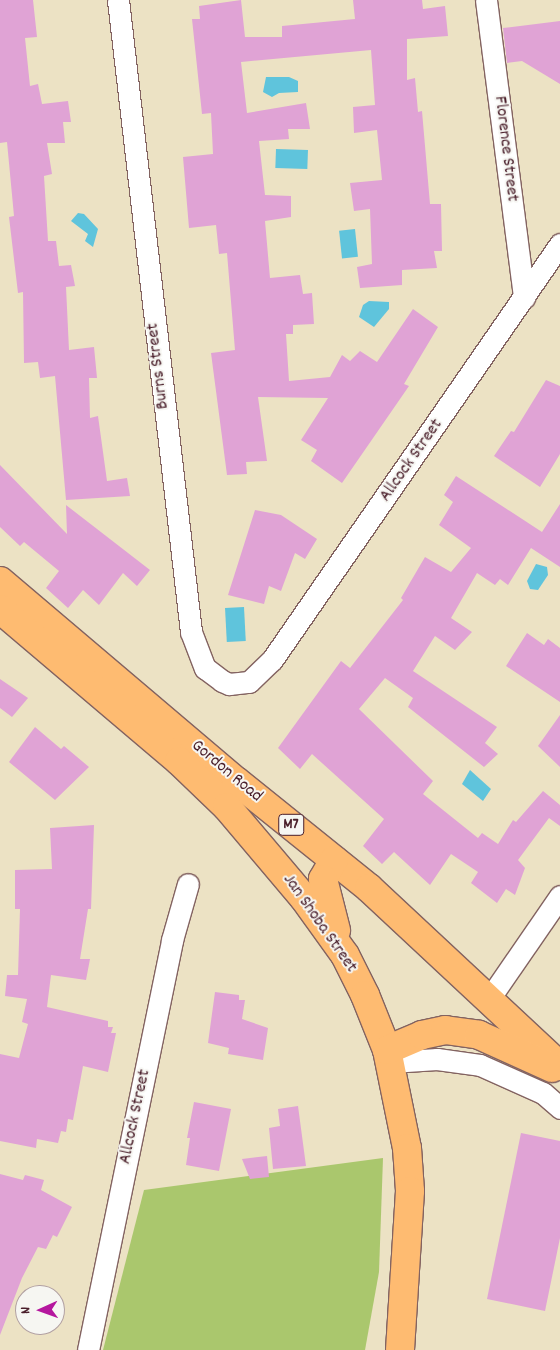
<!DOCTYPE html>
<html>
<head>
<meta charset="utf-8">
<style>
	body { margin:0 }
	#map { position:relative; width:560px; height:1350px; overflow:hidden; background:#ece2c4; font-family:Dekko,sans-serif }
	div>[style] { position:absolute }
	[style*='--x'] { left:calc(var(--x)*1px); top:calc(var(--y)*1px); width:calc(var(--w)*1px); rotate:calc(var(--a)*1deg) }
	.green>* { inset:0; background:#aac76d }
	.water>* { inset:0; background:#5fc4dc; transform-origin:0 0 }
	.building>* { inset:0; background:#e0a3d5 }
	.roads { filter:drop-shadow(1px 0 #836361) drop-shadow(-1px 0 #836361) drop-shadow(0 1px #836361) drop-shadow(0 -1px #836361) }
	.minor>* { height:21px; margin:-10.5px; padding:0 10.5px; transform-origin:10.5px; border-radius:10.5px; background:#fff }
	.primary>* { height:28px; margin:-14px; padding:0 14px; transform-origin:14px; border-radius:14px; background:#febb71 }
	span { translate:-50% -50%; white-space:nowrap; text-align:center; line-height:1.15; -webkit-text-stroke:4px #f6f6f2; paint-order:stroke }
	.shield-label span { padding:1px 4px; background:#f6f6f2; border:1px solid; border-radius:4px; -webkit-text-stroke-width:0 }
	.shield-label { font-size:16px; color:#4a1f2b; font-weight:700 }
	.street-label { font-size:18px; color:#4a1f2b }
	.north { position:absolute; left:15px; top:1285px; width:50px; height:50px; box-sizing:border-box; background:#f6f6f2; border:1px solid #b1a0a2; border-radius:50%; rotate:268deg; font-size:14px; font-weight:700; line-height:20px; text-align:center; color:#4a1f2b }
	.north::after { content:''; display:block; margin:auto; width:18px; height:22px; background:#b5179e; clip-path:polygon(50% 0,100% 100%,50% 72%,0 100%) }
</style>
</head>
<body>
<div id="map">
	<div class="green">
		<i style="clip-path:polygon(383px 1158px,379px 1272px,365px 1350px,103px 1350px,144px 1190px)"></i>
	</div>
	<div class="water">
		<i style="clip-path:polygon(266px 77px,289px 77px,298px 81px,298px 92px,279px 93px,272px 97px,263px 92px)"></i>
		<i style="left:276px;top:149px;width:32px;height:19px;rotate:2deg"></i>
		<i style="clip-path:polygon(78px 213px,84px 214px,98px 229px,93px 247px,85px 241px,88px 234px,71px 221px)"></i>
		<i style="left:355px;top:229px;width:28px;height:16px;rotate:84deg"></i>
		<i style="clip-path:polygon(369px 301px,389px 302px,389px 309px,374px 327px,359px 317px,363px 305px)"></i>
		<i style="clip-path:polygon(536px 564px,547px 567px,548px 575px,538px 590px,530px 589px,527px 581px)"></i>
		<i style="left:244px;top:607px;width:34px;height:19px;rotate:87deg"></i>
		<i style="clip-path:polygon(470px 770px,491px 789px,483px 801px,462px 784px)"></i>
	</div>
	<div class="building">
		<i style="clip-path:polygon(0 0,33px 0,37px 37px,25px 38px,30px 86px,38px 84px,42px 104px,68px 101px,71px 122px,63px 122px,65px 143px,47px 143px,52px 174px,44px 176px,48px 241px,56px 241px,59px 266px,71px 265px,75px 286px,66px 287px,69px 350px,94px 347px,97px 378px,89px 378px,90px 418px,98px 416px,107px 481px,127px 478px,130px 496px,66px 500px,55px 376px,40px 378px,38px 362px,24px 363px,23px 292px,18px 293px,9px 217px,14px 216px,7px 142px,0 143px)"></i>
		<i style="clip-path:polygon(241px 0,245px 37px,282px 37px,282px 26px,355px 19px,353px 0,422px 0,423px 9px,445px 6px,448px 36px,407px 39px,407px 80px,415px 78px,418px 112px,422px 111px,430px 204px,441px 204px,442px 251px,434px 251px,437px 268px,402px 270px,402px 285px,360px 288px,357px 267px,372px 264px,370px 209px,354px 211px,350px 183px,382px 180px,377px 130px,354px 133px,353px 107px,375px 105px,371px 50px,241px 62px,247px 113px,306px 103px,310px 129px,288px 129px,289px 139px,259px 141px,265px 195px,291px 196px,291px 217px,265px 221px,270px 278px,300px 275px,303px 294px,312px 293px,314px 324px,293px 325px,293px 334px,286px 334px,289px 381px,330px 377px,342px 355px,350px 361px,360px 351px,377px 362px,413px 309px,438px 327px,404px 384px,409px 386px,342px 483px,311px 461px,317px 450px,301px 440px,328px 398px,258px 397px,267px 461px,246px 462px,247px 474px,227px 475px,211px 353px,235px 350px,227px 253px,219px 254px,216px 225px,189px 228px,183px 157px,213px 154px,211px 113px,202px 114px,192px 19px,200px 19px,199px 6px)"></i>
		<i style="clip-path:polygon(560px 21px,560px 84px,522px 61px,507px 63px,503px 28px)"></i>
		<i style="clip-path:polygon(546px 380px,560px 386px,560px 454px,540px 487px,494px 456px,511px 431px,514px 432px)"></i>
		<i style="clip-path:polygon(0 465px,67px 534px,66px 505px,150px 570px,137px 586px,123px 573px,99px 605px,83px 590px,68px 608px,46px 588px,59px 571px,24px 542px,20px 546px,0 527px)"></i>
		<i style="clip-path:polygon(456px 476px,542px 532px,560px 504px,560px 567px,531px 548px,508px 585px,500px 579px,495px 585px,477px 573px,451px 618px,472px 632px,455px 650px,435px 636px,413px 671px,497px 727px,485px 743px,498px 754px,484px 767px,408px 707px,413px 698px,385px 678px,359px 709px,433px 781px,423px 794px,478px 838px,482px 833px,498px 844px,513px 820px,516px 822px,543px 791px,560px 805px,560px 826px,549px 818px,518px 860px,525px 868px,515px 895px,506px 889px,497px 903px,471px 883px,478px 872px,451px 854px,430px 885px,394px 852px,382px 864px,363px 846px,384px 819px,312px 754px,300px 769px,278px 748px,341px 661px,350px 668px,403px 600px,401px 598px,425px 557px,451px 572px,471px 548px,439px 525px,453px 502px,444px 495px)"></i>
		<i style="clip-path:polygon(255px 510px,281px 515px,317px 539px,305px 559px,295px 553px,281px 591px,269px 586px,264px 604px,228px 595px)"></i>
		<i style="clip-path:polygon(527px 633px,544px 645px,548px 639px,560px 648px,560px 702px,506px 666px)"></i>
		<i style="clip-path:polygon(0 679px,28px 698px,12px 717px,0 708px)"></i>
		<i style="clip-path:polygon(560px 715px,560px 767px,538px 746px)"></i>
		<i style="clip-path:polygon(35px 727px,61px 749px,64px 746px,89px 767px,55px 800px,9px 762px)"></i>
		<i style="clip-path:polygon(94px 825px,91px 909px,88px 909px,80px 959px,90px 959px,86px 980px,51px 975px,47px 1007px,108px 1021px,108px 1027px,113px 1027px,111px 1033px,116px 1033px,108px 1072px,83px 1066px,73px 1120px,68px 1119px,66px 1132px,61px 1131px,58px 1143px,37px 1139px,36px 1148px,0 1141px,0 1054px,19px 1058px,28px 1024px,22px 1022px,27px 999px,5px 996px,7px 975px,18px 975px,20px 909px,15px 909px,15px 870px,52px 869px,50px 828px)"></i>
		<i style="clip-path:polygon(215px 992px,239px 995px,239px 1000px,245px 1000px,242px 1019px,268px 1028px,263px 1060px,228px 1054px,229px 1048px,208px 1043px)"></i>
		<i style="clip-path:polygon(194px 1102px,231px 1109px,219px 1171px,186px 1165px,190px 1138px,187px 1138px)"></i>
		<i style="clip-path:polygon(298px 1106px,306px 1166px,273px 1169px,269px 1128px,280px 1126px,278px 1109px)"></i>
		<i style="clip-path:polygon(521px 1133px,560px 1141px,560px 1238px,545px 1311px,487px 1299px)"></i>
		<i style="clip-path:polygon(267px 1156px,269px 1177px,250px 1179px,242px 1159px)"></i>
		<i style="clip-path:polygon(0 1174px,23px 1180px,25px 1175px,44px 1180px,41px 1190px,72px 1207px,57px 1237px,53px 1235px,46px 1249px,38px 1247px,22px 1278px,0 1335px)"></i>
	</div>
	<div class="roads">
		<div class="minor">
			<i style="--x:118;--y:0;--w:636;--a:83.41"></i>
			<i style="--x:191;--y:632;--w:39;--a:69"></i>
			<i style="--x:205;--y:668;--w:21;--a:37"></i>
			<i style="--x:222;--y:681;--w:8;--a:23"></i>
			<i style="--x:229;--y:684;--w:20;--a:-6"></i>
			<i style="--x:249;--y:682;--w:32;--a:-44"></i>
			<i style="--x:272;--y:660;--w:506;--a:-55.3"></i>
			<i style="--x:486;--y:0;--w:300;--a:82.7"></i>
			<i style="--x:489;--y:999;--w:125;--a:-55.4"></i>
			<i style="--x:391;--y:1062;--w:46;--a:-3.7"></i>
			<i style="--x:437;--y:1059;--w:43;--a:7.9"></i>
			<i style="--x:480;--y:1065;--w:69;--a:24"></i>
			<i style="--x:543;--y:1093;--w:23;--a:41"></i>
			<i style="--x:88;--y:1350;--w:419;--a:-78.4"></i>
			<i style="--x:172;--y:940;--w:58;--a:-74.1"></i>
		</div>
		<div class="primary">
			<i style="--x:0;--y:581;--w:309;--a:40.3"></i>
			<i style="--x:236;--y:781;--w:171;--a:38.8"></i>
			<i style="--x:369;--y:888;--w:261;--a:43"></i>
			<i style="--x:0;--y:609;--w:235;--a:40.3"></i>
			<i style="--x:179;--y:761;--w:66;--a:43.8"></i>
			<i style="--x:227;--y:807;--w:119;--a:49.8"></i>
			<i style="--x:304;--y:898;--w:70;--a:54.3"></i>
			<i style="--x:345;--y:955;--w:45;--a:63.4"></i>
			<i style="--x:365;--y:995;--w:59;--a:68.2"></i>
			<i style="--x:387;--y:1050;--w:100;--a:78.5"></i>
			<i style="--x:407;--y:1148;--w:43;--a:86"></i>
			<i style="--x:410;--y:1191;--w:159;--a:93.6"></i>
			<i style="--x:334;--y:860;--w:22;--a:120"></i>
			<i style="--x:323;--y:879;--w:53;--a:75.7"></i>
			<i style="--x:387;--y:1050;--w:38;--a:-23"></i>
			<i style="--x:422;--y:1035;--w:24;--a:-12"></i>
			<i style="--x:445;--y:1030;--w:34;--a:8"></i>
			<i style="--x:479;--y:1035;--w:80;--a:24.3"></i>
		</div>
	</div>
	<div class="shield-label">
		<span style="left:291px;top:825px">M7</span>
	</div>
	<div class="street-label">
		<span style="left:505px;top:149px;rotate:83deg">Florence Street</span>
		<span style="left:159px;top:366px;rotate:-97deg">Burns Street</span>
		<span style="left:412px;top:461px;rotate:-55deg">Allcock Street</span>
		<span style="left:226px;top:772px;rotate:40deg">Gordon Road</span>
		<span style="left:319px;top:924px;rotate:55deg">Jan Shoba Street</span>
		<span style="left:136px;top:1117px;rotate:-78deg">Allcock Street</span>
	</div>
	<div class="north">N</div>
</div>
</body>
</html>
